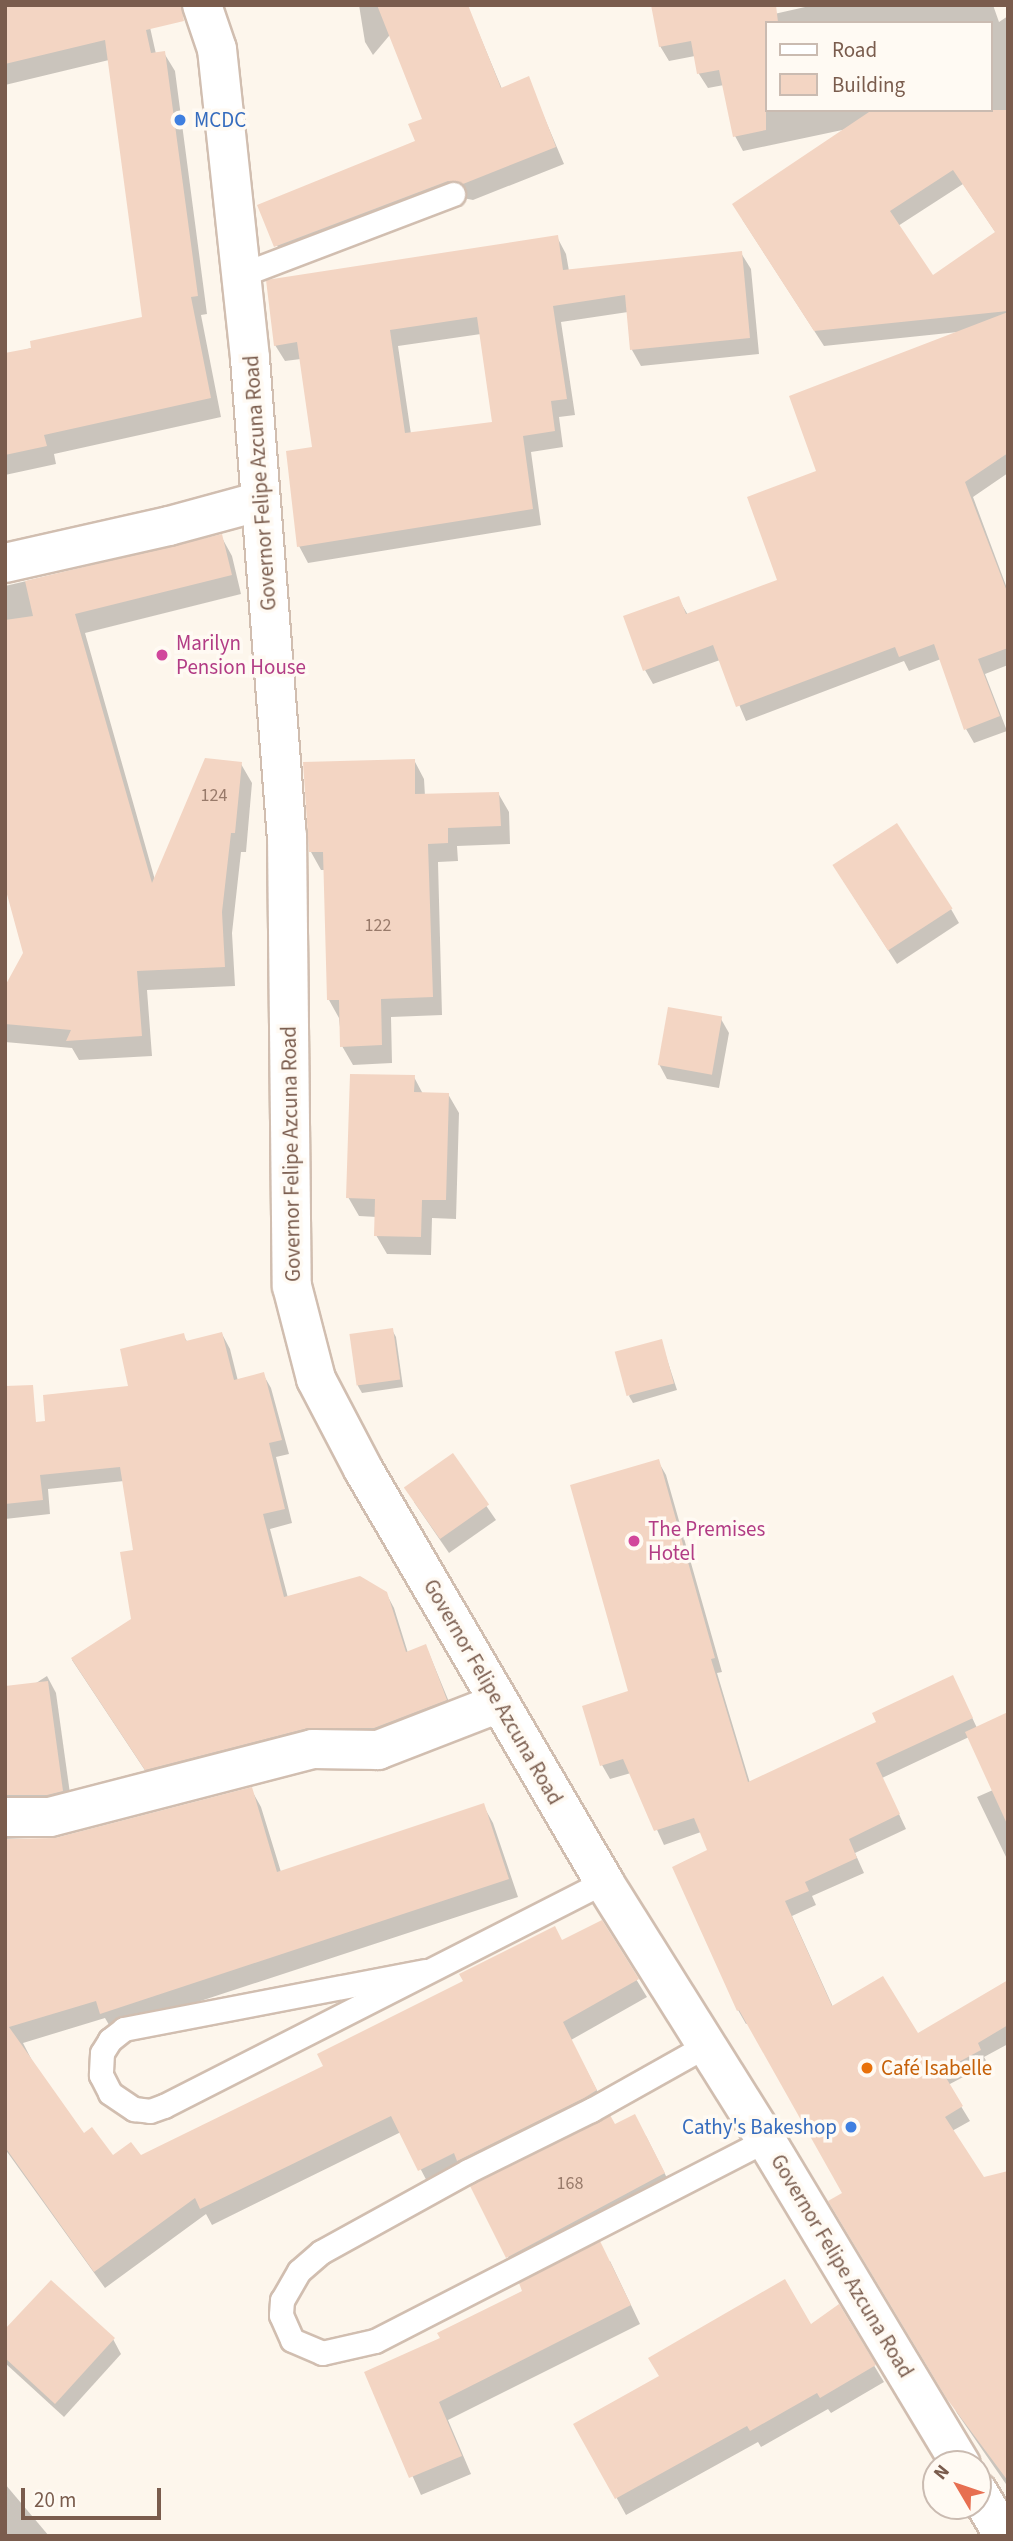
<!DOCTYPE html>
<html>
<head>
<meta charset="utf-8">
<style>
	body { margin:0 }
	#map { position:relative; width:1013px; height:2541px; overflow:hidden; background:#fdf6ec; font-family:"Source Sans 3",sans-serif }
	div>[style] { position:absolute }
	[style*='--x'] { left:calc(var(--x)*1px); top:calc(var(--y)*1px); width:calc(var(--w)*1px); rotate:calc(var(--a)*1deg) }
	.shadow>* { inset:0; background:#0003 }
	.building>* { inset:0; background:#f3d5c3; transform-origin:0 0 }
	.roads { filter:drop-shadow(2px 0 #d1beb0) drop-shadow(-2px 0 #d1beb0) drop-shadow(0 2px #d1beb0) drop-shadow(0 -2px #d1beb0) }
	.lane>* { height:23px; margin:-11.5px; padding:0 11.5px; transform-origin:11.5px; border-radius:11.5px; background:#fff }
	.street>* { height:38px; margin:-19px; padding:0 19px; transform-origin:19px; border-radius:19px; background:#fff }
	.secondary>* { height:38px; margin:-19px; padding:0 19px; transform-origin:19px; border-radius:19px; background:#fff }
	.dots>* { width:19px; height:19px; translate:-50% -50%; box-sizing:border-box; border:4px solid #fffaf3; border-radius:50% }
	span { translate:-50% -50%; white-space:nowrap; text-align:center; line-height:1.15; -webkit-text-stroke:7px #fffaf3; paint-order:stroke }
	.number-label { font-size:18px; color:#987a6a }
	.number-label span { -webkit-text-stroke-width:0 }
	.shop-label { font-size:21px; color:#366cbe }
	.left { translate:0 -50%; text-align:left }
	.right { translate:-100% -50%; text-align:right }
	.street-label { font-size:21px; color:#7a5c4d }
	.hotel-label { font-size:21px; color:#b23c85 }
	.food-label { font-size:21px; color:#c56008 }
	.frame { position:absolute; inset:0; border:7px solid #7a5c4d; pointer-events:none }
	.legend { position:absolute; left:765px; top:21px; width:228px; height:91px; box-sizing:border-box; background:#fffaf3; border:2px solid #cabbb1; margin:0; padding:9px 12px; list-style:none; font-size:21px; color:#7a5c4d }
	.legend li { display:flex; align-items:center; gap:14px; height:35px }
	.legend b { width:35px; border:2px solid #cabbb1 }
	.north { position:absolute; left:922px; top:2450px; width:70px; height:70px; box-sizing:border-box; background:#fffaf3; border:2px solid #cabbb1; border-radius:50%; rotate:309deg; font-size:19px; font-weight:700; line-height:28px; text-align:center; color:#7a5c4d }
	.north::after { content:''; display:block; margin:auto; width:24px; height:32px; background:#e76f51; clip-path:polygon(50% 0,100% 100%,50% 72%,0 100%) }
	.scale { position:absolute; left:21px; top:2488px; width:140px; height:32px; box-sizing:border-box; border:4px solid #7a5c4d; border-top:0; padding-left:9px; font-size:21px; line-height:24px; white-space:nowrap; color:#7a5c4d; -webkit-text-stroke:5px #fffaf3; paint-order:stroke }
</style>
</head>
<body>
<div id="map">
	<div class="shadow">
		<i style="clip-path:polygon(5px 5px,145px 5px,156px 54px,164px 53px,175px 71px,207px 314px,201px 315px,221px 417px,54px 454px,56px 464px,5px 475px,5px 355px,144px 318px,109px 60px,5px 85px)"></i>
		<i style="clip-path:polygon(359px 5px,415px 5px,373px 55px,365px 42px)"></i>
		<i style="clip-path:polygon(467px 5px,502px 89px,528px 79px,564px 164px,473px 200px,458px 197px,285px 263px,259px 205px,417px 142px)"></i>
		<i style="clip-path:polygon(evenodd,814px 5px,993px 5px,999px 22px,1008px 16px,1008px 473px,973px 497px,1008px 591px,1008px 665px,985px 674px,1007px 731px,974px 743px,966px 729px,941px 659px,909px 671px,904px 661px,746px 721px,720px 660px,653px 684px,645px 670px,678px 598px,688px 615px,779px 581px,818px 472px,958px 332px,824px 346px,742px 219px,847px 129px,743px 151px,735px 136px,724px 85px,708px 88px,699px 74px,695px 56px,669px 61px,660px 46px,756px 18px,814px 5px,766px 23px,990px 23px,990px 110px,766px 110px,766px 23px,814px 5px,963px 184px,996px 233px,933px 277px,898px 226px,963px 184px)"></i>
		<i style="clip-path:polygon(evenodd,557px 237px,566px 254px,569px 271px,741px 253px,751px 269px,759px 354px,641px 366px,632px 350px,628px 312px,561px 322px,575px 415px,559px 417px,563px 447px,531px 452px,541px 525px,308px 563px,299px 546px,314px 449px,301px 359px,285px 361px,275px 345px,557px 237px,481px 334px,494px 424px,411px 434px,398px 346px,481px 334px)"></i>
		<i style="clip-path:polygon(221px 536px,232px 556px,241px 594px,85px 633px,155px 880px,241px 764px,252px 783px,246px 852px,241px 852px,232px 933px,235px 986px,147px 990px,152px 1056px,79px 1060px,72px 1048px,5px 1042px,5px 990px,25px 954px,9px 893px,5px 894px,5px 586px)"></i>
		<i style="clip-path:polygon(414px 760px,424px 779px,425px 796px,498px 793px,509px 812px,510px 844px,457px 846px,458px 861px,438px 862px,442px 1015px,391px 1017px,392px 1063px,353px 1065px,342px 1046px,339px 1018px,329px 1000px,325px 870px,321px 870px,311px 852px)"></i>
		<i style="clip-path:polygon(843px 880px,951px 909px,959px 923px,897px 964px)"></i>
		<i style="clip-path:polygon(721px 1019px,729px 1033px,719px 1088px,667px 1079px,659px 1064px)"></i>
		<i style="clip-path:polygon(414px 1077px,423px 1094px,448px 1094px,459px 1113px,456px 1219px,432px 1218px,431px 1255px,387px 1254px,376px 1235px,377px 1217px,359px 1216px,348px 1197px)"></i>
		<i style="clip-path:polygon(392px 1330px,396px 1337px,403px 1387px,362px 1393px,358px 1386px,351px 1336px)"></i>
		<i style="clip-path:polygon(222px 1334px,230px 1349px,238px 1381px,263px 1374px,271px 1388px,289px 1454px,276px 1457px,292px 1523px,270px 1529px,288px 1598px,386px 1593px,394px 1608px,408px 1653px,426px 1646px,454px 1714px,154px 1784px,72px 1660px,133px 1620px,134px 1551px,124px 1481px,48px 1489px,50px 1514px,5px 1519px,5px 1426px,47px 1422px,130px 1388px,183px 1335px,188px 1343px)"></i>
		<i style="clip-path:polygon(661px 1341px,677px 1390px,633px 1403px,629px 1396px)"></i>
		<i style="clip-path:polygon(452px 1456px,496px 1520px,449px 1553px,414px 1502px)"></i>
		<i style="clip-path:polygon(658px 1461px,666px 1475px,722px 1672px,717px 1673px,750px 1783px,879px 1722px,953px 1677px,977px 1728px,1008px 1714px,1008px 1861px,977px 1797px,993px 1790px,969px 1737px,882px 1778px,906px 1829px,855px 1853px,864px 1873px,812px 1896px,816px 1905px,792px 1916px,833px 2007px,918px 2035px,1008px 1982px,1008px 2044px,984px 2057px,988px 2064px,948px 2085px,970px 2121px,952px 2131px,1008px 2396px,1008px 2487px,957px 2413px,844px 2193px,749px 2023px,746px 2024px,738px 2010px,709px 1850px,701px 1832px,664px 1845px,631px 1773px,610px 1779px,602px 1765px,631px 1692px)"></i>
		<i style="clip-path:polygon(47px 1676px,56px 1693px,72px 1808px,5px 1815px,5px 1703px)"></i>
		<i style="clip-path:polygon(251px 1789px,261px 1807px,281px 1872px,483px 1805px,493px 1823px,518px 1897px,112px 2030px,105px 2018px,23px 2043px,38px 2072px,84px 2135px,112px 2158px,140px 2157px,325px 2067px,601px 1922px,647px 1997px,571px 2040px,606px 2108px,430px 2187px,401px 2132px,212px 2225px,206px 2214px,105px 2288px,5px 2149px,5px 1838px,56px 1840px)"></i>
		<i style="clip-path:polygon(614px 2126px,646px 2136px,675px 2194px,519px 2277px,508px 2257px)"></i>
		<i style="clip-path:polygon(610px 2261px,640px 2324px,448px 2420px,471px 2474px,421px 2495px,366px 2373px)"></i>
		<i style="clip-path:polygon(838px 2306px,884px 2382px,831px 2413px,828px 2409px,761px 2447px,758px 2442px,626px 2515px,576px 2424px,810px 2326px)"></i>
		<i style="clip-path:polygon(5px 2332px,113px 2339px,121px 2354px,64px 2417px,5px 2363px)"></i>
		<i style="clip-path:polygon(5px 2484px,49px 2536px,5px 2536px)"></i>
	</div>
	<div class="building">
		<i style="clip-path:polygon(5px 5px,181px 5px,184px 21px,146px 30px,151px 53px,165px 51px,198px 296px,191px 297px,211px 398px,44px 435px,47px 446px,5px 455px,5px 353px,31px 348px,30px 341px,142px 317px,105px 40px,5px 64px)"></i>
		<i style="clip-path:polygon(377px 5px,468px 5px,501px 88px,529px 76px,556px 147px,463px 184px,448px 181px,274px 247px,257px 205px,415px 141px,408px 124px,422px 119px)"></i>
		<i style="clip-path:polygon(651px 5px,776px 5px,778px 22px,766px 23px,766px 130px,733px 137px,719px 70px,697px 74px,691px 41px,659px 47px)"></i>
		<i style="clip-path:polygon(evenodd,872px 110px,1008px 110px,1008px 311px,814px 331px,732px 204px,872px 110px,953px 170px,995px 232px,933px 275px,890px 211px,953px 170px)"></i>
		<i style="clip-path:polygon(evenodd,558px 235px,563px 270px,742px 251px,750px 338px,630px 350px,625px 295px,553px 306px,567px 399px,551px 401px,555px 431px,523px 436px,533px 509px,297px 547px,286px 451px,312px 447px,297px 342px,274px 346px,266px 280px,558px 235px,477px 317px,492px 422px,405px 433px,390px 330px,477px 317px)"></i>
		<i style="clip-path:polygon(1008px 312px,1008px 453px,965px 482px,1008px 594px,1008px 648px,978px 659px,1000px 716px,964px 730px,934px 644px,899px 657px,895px 647px,736px 707px,713px 645px,643px 671px,623px 616px,679px 596px,686px 614px,777px 580px,747px 497px,816px 471px,789px 396px)"></i>
		<i style="clip-path:polygon(222px 534px,232px 575px,75px 614px,152px 883px,205px 758px,242px 762px,235px 833px,231px 833px,222px 912px,225px 967px,137px 971px,142px 1036px,66px 1041px,71px 1030px,5px 1024px,5px 986px,23px 953px,5px 887px,5px 620px,33px 616px,25px 581px)"></i>
		<i style="clip-path:polygon(415px 759px,415px 794px,499px 792px,501px 826px,448px 828px,448px 843px,428px 844px,433px 997px,381px 999px,382px 1045px,340px 1047px,339px 1000px,327px 1000px,323px 852px,309px 852px,303px 762px)"></i>
		<i style="left:897px;top:823px;width:102px;height:77px;rotate:57deg"></i>
		<i style="left:668px;top:1007px;width:55px;height:59px;rotate:10deg"></i>
		<i style="clip-path:polygon(350px 1074px,415px 1075px,414px 1092px,449px 1093px,446px 1200px,422px 1200px,421px 1237px,374px 1236px,375px 1199px,346px 1198px)"></i>
		<i style="left:393px;top:1328px;width:52px;height:44px;rotate:82deg"></i>
		<i style="clip-path:polygon(222px 1332px,234px 1380px,264px 1372px,282px 1440px,269px 1443px,285px 1509px,263px 1514px,284px 1597px,360px 1576px,387px 1592px,406px 1652px,426px 1644px,447px 1700px,374px 1728px,308px 1728px,145px 1770px,71px 1658px,131px 1619px,120px 1552px,133px 1550px,120px 1467px,40px 1475px,43px 1500px,5px 1504px,5px 1386px,33px 1385px,36px 1422px,45px 1421px,43px 1395px,128px 1386px,120px 1349px,184px 1333px,186px 1341px)"></i>
		<i style="left:662px;top:1339px;width:46px;height:49px;rotate:75deg"></i>
		<i style="left:453px;top:1453px;width:63px;height:60px;rotate:55deg"></i>
		<i style="clip-path:polygon(659px 1459px,715px 1658px,711px 1659px,748px 1782px,876px 1722px,872px 1713px,953px 1675px,973px 1718px,876px 1763px,900px 1814px,849px 1839px,857px 1858px,805px 1882px,809px 1891px,785px 1901px,832px 2006px,883px 1976px,918px 2033px,1008px 1980px,1008px 2025px,978px 2043px,981px 2050px,942px 2071px,963px 2106px,945px 2117px,984px 2177px,1008px 2171px,1008px 2481px,947px 2399px,828px 2201px,842px 2193px,739px 2010px,737px 2011px,672px 1867px,707px 1850px,694px 1818px,654px 1831px,623px 1759px,600px 1766px,582px 1706px,628px 1691px,570px 1485px)"></i>
		<i style="clip-path:polygon(48px 1681px,63px 1791px,47px 1795px,5px 1795px,5px 1686px)"></i>
		<i style="clip-path:polygon(1008px 1712px,1008px 1826px,965px 1732px)"></i>
		<i style="clip-path:polygon(252px 1787px,277px 1872px,484px 1803px,509px 1879px,100px 2014px,96px 2001px,9px 2027px,84px 2133px,92px 2127px,113px 2155px,131px 2142px,141px 2155px,323px 2066px,317px 2054px,463px 1981px,459px 1974px,555px 1926px,562px 1940px,602px 1920px,639px 1979px,563px 2022px,597px 2090px,584px 2098px,457px 2161px,454px 2153px,418px 2171px,391px 2116px,200px 2209px,195px 2198px,94px 2272px,5px 2147px,5px 1839px,55px 1838px)"></i>
		<i style="clip-path:polygon(635px 2114px,665px 2173px,506px 2258px,470px 2186px,610px 2115px,615px 2124px)"></i>
		<i style="clip-path:polygon(600px 2241px,631px 2305px,439px 2402px,462px 2456px,409px 2478px,364px 2372px,440px 2338px,437px 2333px,522px 2291px,519px 2283px)"></i>
		<i style="clip-path:polygon(785px 2279px,811px 2324px,839px 2304px,876px 2365px,820px 2398px,817px 2393px,750px 2431px,747px 2426px,615px 2499px,573px 2424px,659px 2376px,648px 2358px)"></i>
		<i style="clip-path:polygon(51px 2280px,115px 2338px,55px 2404px,5px 2358px,5px 2329px)"></i>
	</div>
	<div class="roads">
		<div class="lane">
			<i style="--x:241;--y:275;--w:227;--a:-20.9"></i>
			<i style="--x:425;--y:1971;--w:307;--a:169.1"></i>
			<i style="--x:124;--y:2029;--w:18;--a:142"></i>
			<i style="--x:110;--y:2040;--w:15;--a:122"></i>
			<i style="--x:102;--y:2053;--w:22;--a:93"></i>
			<i style="--x:101;--y:2075;--w:20;--a:63"></i>
			<i style="--x:110;--y:2093;--w:29;--a:34"></i>
			<i style="--x:134;--y:2109;--w:16;--a:7"></i>
			<i style="--x:150;--y:2111;--w:15;--a:-20"></i>
			<i style="--x:164;--y:2106;--w:494;--a:-27"></i>
			<i style="--x:707;--y:2045;--w:133;--a:150.7"></i>
			<i style="--x:591;--y:2110;--w:137;--a:153.6"></i>
			<i style="--x:468;--y:2171;--w:168;--a:151.1"></i>
			<i style="--x:321;--y:2252;--w:29;--a:139"></i>
			<i style="--x:299;--y:2271;--w:34;--a:120"></i>
			<i style="--x:282;--y:2300;--w:15;--a:94"></i>
			<i style="--x:281;--y:2315;--w:27;--a:66"></i>
			<i style="--x:292;--y:2340;--w:33;--a:23"></i>
			<i style="--x:322;--y:2353;--w:54;--a:-12.8"></i>
			<i style="--x:375;--y:2341;--w:440;--a:-27.2"></i>
		</div>
		<div class="street">
			<i style="--x:5;--y:563;--w:168;--a:-12.7"></i>
			<i style="--x:169;--y:526;--w:95;--a:-15.2"></i>
			<i style="--x:5;--y:1817;--w:45;--a:0"></i>
			<i style="--x:50;--y:1817;--w:272;--a:-14.5"></i>
			<i style="--x:313;--y:1749;--w:65;--a:0.9"></i>
			<i style="--x:378;--y:1750;--w:130;--a:-21.2"></i>
		</div>
		<div class="secondary">
			<i style="--x:202;--y:5;--w:46;--a:71.2"></i>
			<i style="--x:217;--y:49;--w:312;--a:83.9"></i>
			<i style="--x:250;--y:359;--w:477;--a:85.6"></i>
			<i style="--x:287;--y:835;--w:451;--a:89.4"></i>
			<i style="--x:292;--y:1286;--w:96;--a:75.5"></i>
			<i style="--x:316;--y:1379;--w:102;--a:62.4"></i>
			<i style="--x:363;--y:1469;--w:478;--a:59.7"></i>
			<i style="--x:604;--y:1882;--w:305;--a:57.9"></i>
			<i style="--x:766;--y:2140;--w:378;--a:59"></i>
			<i style="--x:978;--y:2492;--w:51;--a:59.4"></i>
		</div>
	</div>
	<div class="dots">
		<i style="left:180px;top:120px;background:#3f7fe0"></i>
		<i style="left:162px;top:655px;background:#d1479c"></i>
		<i style="left:634px;top:1541px;background:#d1479c"></i>
		<i style="left:867px;top:2068px;background:#e8710a"></i>
		<i style="left:851px;top:2127px;background:#3f7fe0"></i>
	</div>
	<div class="number-label">
		<span style="left:214px;top:796px">124</span>
		<span style="left:378px;top:926px">122</span>
		<span style="left:570px;top:2184px">168</span>
	</div>
	<div class="shop-label">
		<span class="left" style="left:194px;top:120px">MCDC</span>
		<span class="right" style="left:837px;top:2127px">Cathy's Bakeshop</span>
	</div>
	<div class="street-label">
		<span style="left:260px;top:483px;rotate:-94deg">Governor Felipe Azcuna Road</span>
		<span style="left:291px;top:1154px;rotate:-91deg">Governor Felipe Azcuna Road</span>
		<span style="left:493px;top:1692px;rotate:60deg">Governor Felipe Azcuna Road</span>
		<span style="left:842px;top:2266px;rotate:59deg">Governor Felipe Azcuna Road</span>
	</div>
	<div class="hotel-label">
		<span class="left" style="left:176px;top:655px">Marilyn<br>Pension House</span>
		<span class="left" style="left:648px;top:1541px">The Premises<br>Hotel</span>
	</div>
	<div class="food-label">
		<span class="left" style="left:881px;top:2068px">Café Isabelle</span>
	</div>
	<div class="frame"></div>
	<ul class="legend">
	<li><b style="height:9px;background:#fff"></b>Road</li>
	<li><b style="height:19px;background:#f3d5c3"></b>Building</li>
	</ul>
	<div class="north">N</div>
	<div class="scale">20 m</div>
</div>
</body>
</html>
